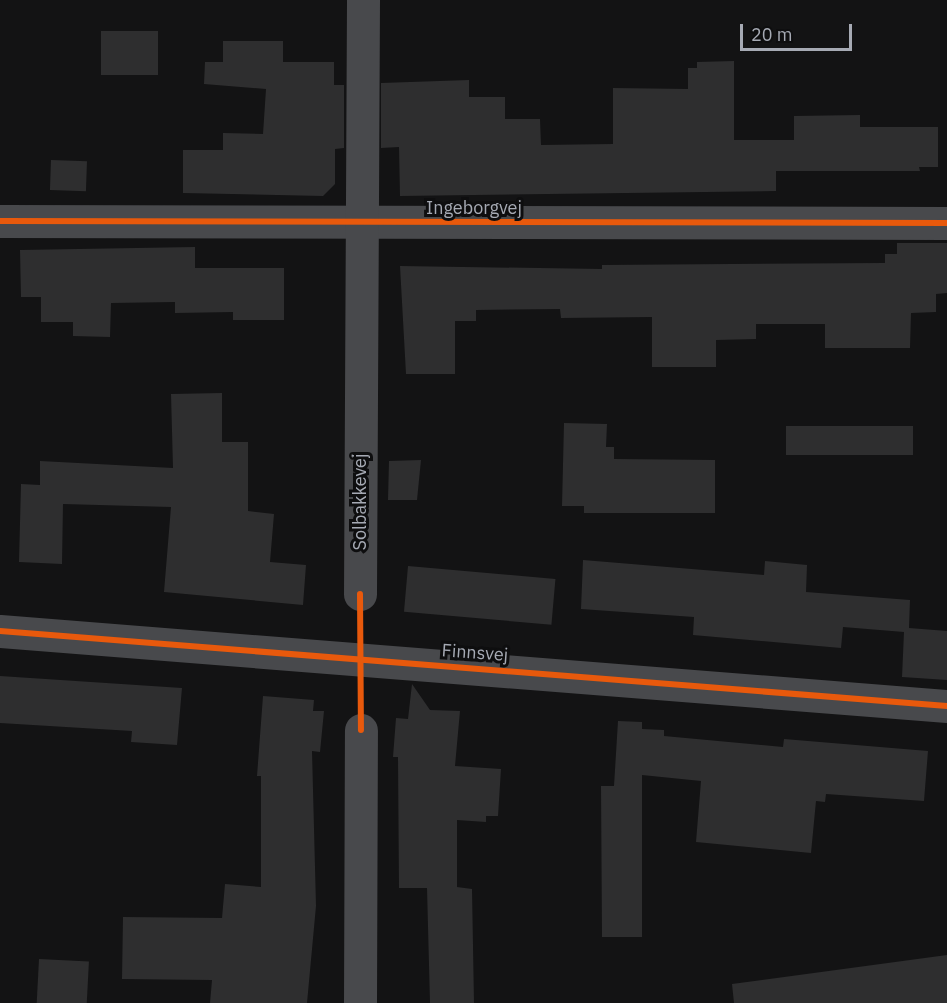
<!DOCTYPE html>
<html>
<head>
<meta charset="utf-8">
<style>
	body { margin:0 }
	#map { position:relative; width:947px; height:1003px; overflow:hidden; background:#131314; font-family:"IBM Plex Sans",sans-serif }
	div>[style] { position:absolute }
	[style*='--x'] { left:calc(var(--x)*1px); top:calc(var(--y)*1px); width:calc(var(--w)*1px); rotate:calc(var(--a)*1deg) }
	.building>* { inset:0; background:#2e2e2f; transform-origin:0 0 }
	.minor>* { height:33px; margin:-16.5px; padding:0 16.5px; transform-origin:16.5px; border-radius:16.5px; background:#48494c }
	.cycleway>* { height:6px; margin:-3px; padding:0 3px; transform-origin:3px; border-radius:3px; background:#e8590c }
	span { translate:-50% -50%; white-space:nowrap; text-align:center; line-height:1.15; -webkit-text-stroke:6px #0e0e0f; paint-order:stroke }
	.street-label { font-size:18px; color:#a6aab4 }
	.scale { position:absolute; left:740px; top:24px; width:112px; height:27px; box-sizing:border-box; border:3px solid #a6aab4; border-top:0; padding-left:8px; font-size:18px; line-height:21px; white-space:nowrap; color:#a6aab4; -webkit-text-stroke:4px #0e0e0f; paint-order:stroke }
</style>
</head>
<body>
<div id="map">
	<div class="building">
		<i style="left:101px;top:31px;width:57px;height:44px"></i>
		<i style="clip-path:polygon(223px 41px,283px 41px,283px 62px,334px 62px,334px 85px,344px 85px,344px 148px,335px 149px,335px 184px,323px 196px,183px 193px,183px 150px,223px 150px,223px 133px,263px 134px,266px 89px,204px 84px,205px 62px,223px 62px)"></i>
		<i style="clip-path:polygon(734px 61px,734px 140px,794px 140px,794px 116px,860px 115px,860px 127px,938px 127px,938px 167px,919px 167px,920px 171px,776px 171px,776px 191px,400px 196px,399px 147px,381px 148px,381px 83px,469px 80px,469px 97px,505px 97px,505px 119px,540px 119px,541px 145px,613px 144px,613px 88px,688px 89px,688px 68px,697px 68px,697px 62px)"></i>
		<i style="left:51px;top:160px;width:36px;height:30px;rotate:2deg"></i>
		<i style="clip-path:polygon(897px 243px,947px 243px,947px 293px,936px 294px,936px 312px,911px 313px,910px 348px,825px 348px,825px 324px,756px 324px,756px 339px,716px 340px,716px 367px,652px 367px,652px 317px,561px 318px,560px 309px,476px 310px,476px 321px,455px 321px,455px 374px,406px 374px,400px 266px,602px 269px,602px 265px,885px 263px,885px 254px,897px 254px)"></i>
		<i style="clip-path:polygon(195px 247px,195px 268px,284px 268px,284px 320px,233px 320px,233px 312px,175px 313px,175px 302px,111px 303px,110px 337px,73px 336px,73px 322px,41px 322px,41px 297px,21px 297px,20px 250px)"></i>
		<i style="clip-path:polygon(222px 393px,222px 442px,248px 442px,248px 511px,274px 514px,270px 562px,306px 565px,303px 605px,164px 592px,171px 507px,63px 504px,62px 564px,19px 562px,21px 484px,40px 485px,40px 461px,173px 468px,171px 394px)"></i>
		<i style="clip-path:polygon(564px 423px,607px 424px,606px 447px,614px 447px,614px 459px,715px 460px,715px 513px,584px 513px,584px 506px,562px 506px)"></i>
		<i style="left:913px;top:426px;width:29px;height:127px;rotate:90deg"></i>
		<i style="clip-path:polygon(421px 460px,417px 500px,388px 500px,389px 461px)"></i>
		<i style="clip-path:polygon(583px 560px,764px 575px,765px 561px,807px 565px,806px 592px,910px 600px,909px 628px,947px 631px,947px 680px,902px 677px,904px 632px,843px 627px,841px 648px,693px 635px,694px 617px,581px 609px)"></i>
		<i style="left:408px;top:566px;width:148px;height:46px;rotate:5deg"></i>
		<i style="clip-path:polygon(0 676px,182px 688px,177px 745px,131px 742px,132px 731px,0 723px)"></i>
		<i style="clip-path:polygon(412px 684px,430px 710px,460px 711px,455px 766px,501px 769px,498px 816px,486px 816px,486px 822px,457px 820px,457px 887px,472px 889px,474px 1003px,430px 1003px,427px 888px,399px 888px,398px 757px,393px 757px,396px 718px,408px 719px)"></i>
		<i style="clip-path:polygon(263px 696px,314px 700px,313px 711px,324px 711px,320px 752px,312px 751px,316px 906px,307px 1003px,210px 1003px,212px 980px,122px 979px,123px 917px,222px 918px,225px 884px,261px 887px,261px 776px,257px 776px)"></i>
		<i style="clip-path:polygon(618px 721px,642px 722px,642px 729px,664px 730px,664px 736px,783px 747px,784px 739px,928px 751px,924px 801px,826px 794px,825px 802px,816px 801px,811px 853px,696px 842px,701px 781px,642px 775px,642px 937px,602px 937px,601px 786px,614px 786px)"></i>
		<i style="clip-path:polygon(947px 955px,947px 1003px,734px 1003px,732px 984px)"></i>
		<i style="left:39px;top:959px;width:50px;height:44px;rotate:3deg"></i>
	</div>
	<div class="minor">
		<i style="--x:0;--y:221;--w:947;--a:0.12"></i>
		<i style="--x:360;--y:594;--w:594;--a:-89.71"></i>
		<i style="--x:0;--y:631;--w:950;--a:4.53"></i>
		<i style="--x:360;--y:1003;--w:273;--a:-89.8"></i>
	</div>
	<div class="cycleway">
		<i style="--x:0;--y:221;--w:947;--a:0.12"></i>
		<i style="--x:360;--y:594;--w:136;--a:89.6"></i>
		<i style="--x:0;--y:631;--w:950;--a:4.53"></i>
	</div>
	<div class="street-label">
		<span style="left:474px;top:208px">Ingeborgvej</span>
		<span style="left:360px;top:502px;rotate:-90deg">Solbakkevej</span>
		<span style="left:475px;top:653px;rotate:4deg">Finnsvej</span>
	</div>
	<div class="scale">20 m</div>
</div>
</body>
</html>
